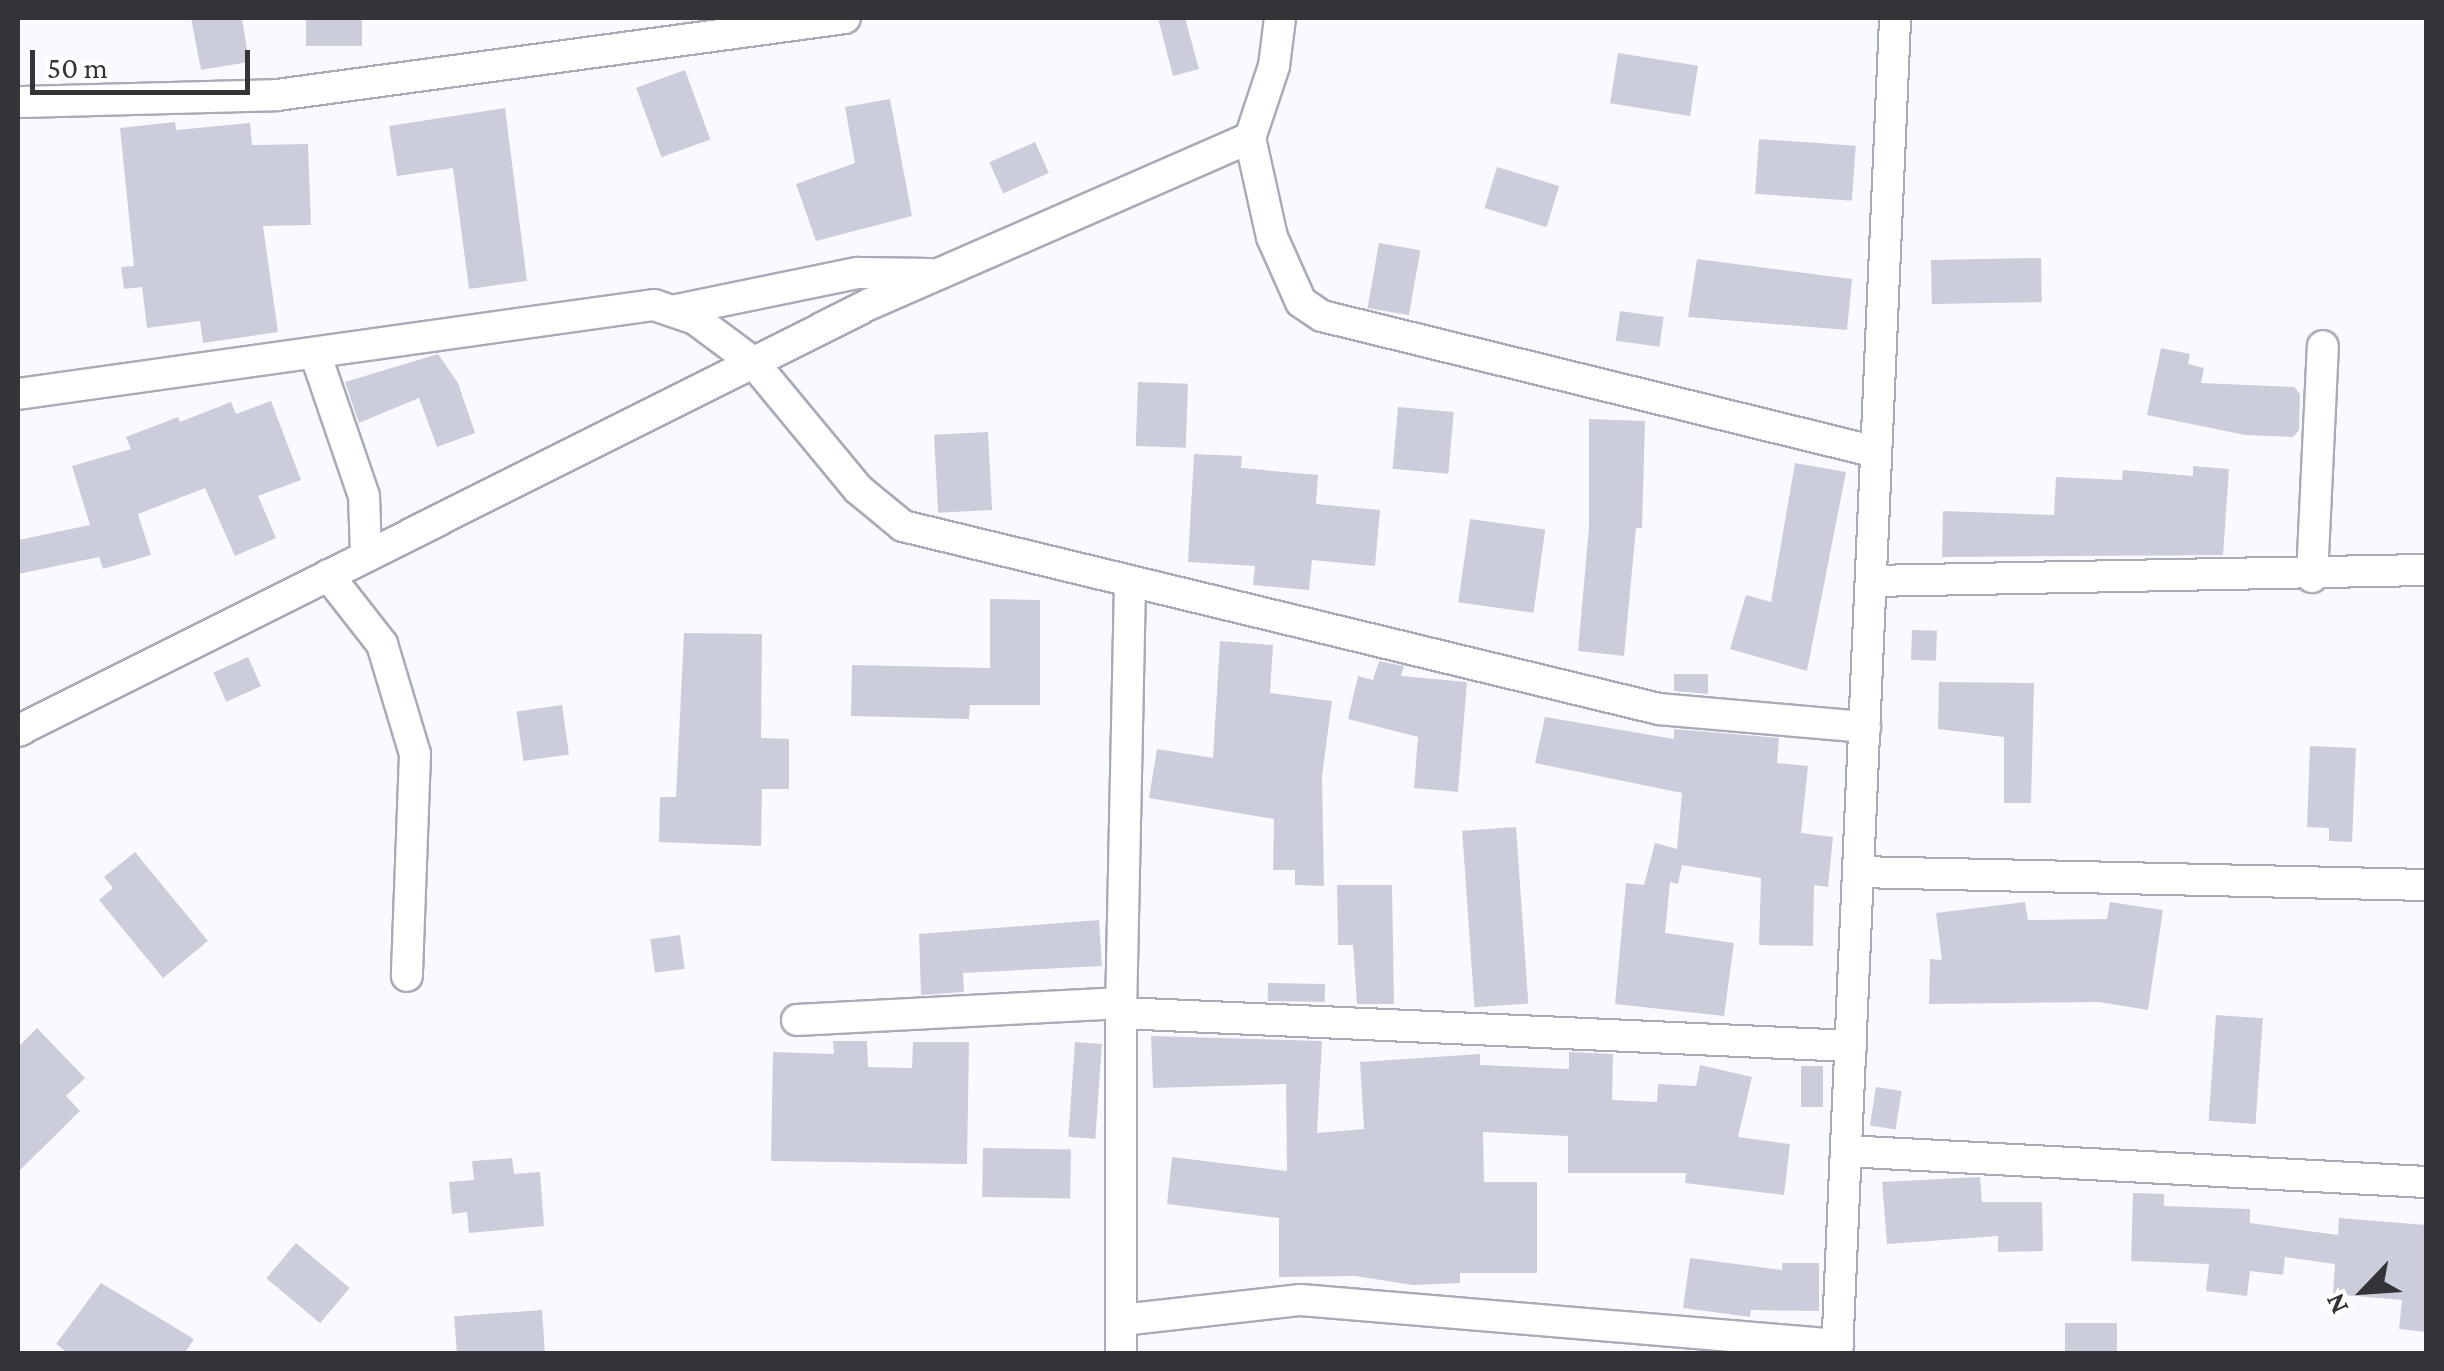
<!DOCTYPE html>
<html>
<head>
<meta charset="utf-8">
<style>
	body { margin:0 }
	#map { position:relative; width:2444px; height:1371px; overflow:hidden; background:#f9faff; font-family:"Crimson Pro",serif }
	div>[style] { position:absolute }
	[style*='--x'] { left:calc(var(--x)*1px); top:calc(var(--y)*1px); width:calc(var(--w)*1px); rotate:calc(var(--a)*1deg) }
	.building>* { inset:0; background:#cbceda; transform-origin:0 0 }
	.roads { filter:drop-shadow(2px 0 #a9abb7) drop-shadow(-2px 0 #a9abb7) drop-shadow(0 2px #a9abb7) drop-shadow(0 -2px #a9abb7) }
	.minor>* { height:30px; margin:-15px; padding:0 15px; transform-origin:15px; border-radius:15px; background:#fff }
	span { translate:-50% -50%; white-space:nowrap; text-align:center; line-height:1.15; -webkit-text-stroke:9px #fff; paint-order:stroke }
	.frame { position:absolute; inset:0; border:20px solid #323438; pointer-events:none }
	.north { position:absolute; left:2314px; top:1241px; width:100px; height:100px; -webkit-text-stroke:8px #fff; paint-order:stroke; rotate:245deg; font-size:28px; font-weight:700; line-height:40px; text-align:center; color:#323438 }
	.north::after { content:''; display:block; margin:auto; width:35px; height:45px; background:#323438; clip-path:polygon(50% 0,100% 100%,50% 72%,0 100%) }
	.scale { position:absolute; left:30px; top:50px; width:220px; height:45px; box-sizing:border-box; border:5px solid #323438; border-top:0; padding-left:12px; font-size:30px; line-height:35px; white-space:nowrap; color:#323438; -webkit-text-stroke:8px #fff; paint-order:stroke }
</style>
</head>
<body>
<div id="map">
	<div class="building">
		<i style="clip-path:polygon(191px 18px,242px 18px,249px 62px,201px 70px)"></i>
		<i style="left:306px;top:18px;width:56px;height:28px"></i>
		<i style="clip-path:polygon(1158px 18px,1185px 18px,1199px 69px,1173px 76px)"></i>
		<i style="left:1618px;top:53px;width:81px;height:51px;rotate:9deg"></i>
		<i style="left:685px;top:70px;width:74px;height:52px;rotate:70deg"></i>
		<i style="clip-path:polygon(890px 99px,912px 216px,816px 241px,796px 184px,855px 163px,845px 107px)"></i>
		<i style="clip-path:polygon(505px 108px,527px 281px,469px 289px,453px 168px,397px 176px,389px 126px)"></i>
		<i style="clip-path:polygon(175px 122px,176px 130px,250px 123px,252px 145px,308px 144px,311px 225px,263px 226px,278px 332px,203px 343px,200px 321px,147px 328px,142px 287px,124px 289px,121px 267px,134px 266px,120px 128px)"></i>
		<i style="left:1759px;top:139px;width:97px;height:55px;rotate:4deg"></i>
		<i style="left:1035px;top:142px;width:34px;height:50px;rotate:66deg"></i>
		<i style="left:1497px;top:167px;width:65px;height:43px;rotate:17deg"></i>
		<i style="left:1379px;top:243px;width:42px;height:66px;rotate:10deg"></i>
		<i style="left:2041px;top:258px;width:44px;height:110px;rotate:89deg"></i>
		<i style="clip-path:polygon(1697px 259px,1852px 279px,1847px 330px,1688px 317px)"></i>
		<i style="left:1620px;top:311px;width:44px;height:30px;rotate:8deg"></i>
		<i style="clip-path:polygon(2161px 348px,2190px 354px,2188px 364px,2204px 368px,2201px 383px,2294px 387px,2300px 394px,2299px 430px,2293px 437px,2245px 435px,2147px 415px)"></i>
		<i style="clip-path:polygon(438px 354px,458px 383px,475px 433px,437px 447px,419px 398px,359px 423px,345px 382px)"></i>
		<i style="left:1138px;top:382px;width:50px;height:64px;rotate:2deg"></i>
		<i style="clip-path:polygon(271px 401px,301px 480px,258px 496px,276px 538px,235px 556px,205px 488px,138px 514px,151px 555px,103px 569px,99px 557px,18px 574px,18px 540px,90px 525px,72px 466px,131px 449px,126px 437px,178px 417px,180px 422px,231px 402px,236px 414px)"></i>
		<i style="left:1398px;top:407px;width:56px;height:62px;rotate:5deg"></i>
		<i style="clip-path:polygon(1589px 419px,1645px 421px,1642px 528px,1636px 528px,1624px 656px,1578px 651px,1589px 527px)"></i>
		<i style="left:988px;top:432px;width:78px;height:54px;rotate:87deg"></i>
		<i style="clip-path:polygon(1194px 454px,1242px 456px,1241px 468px,1318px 475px,1316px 504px,1380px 510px,1375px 566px,1312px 560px,1309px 590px,1253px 585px,1255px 566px,1188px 562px)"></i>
		<i style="clip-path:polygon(1795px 463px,1846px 472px,1807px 671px,1730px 649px,1746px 595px,1771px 602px)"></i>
		<i style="clip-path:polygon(2193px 466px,2229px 469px,2223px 555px,1942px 557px,1943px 511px,2054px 515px,2056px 477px,2122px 480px,2123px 470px,2193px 476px)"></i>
		<i style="left:1470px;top:519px;width:76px;height:84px;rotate:8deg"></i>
		<i style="clip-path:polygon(990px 599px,1040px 600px,1040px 705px,970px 705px,969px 719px,851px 716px,852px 665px,990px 668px)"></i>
		<i style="left:1912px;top:630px;width:25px;height:30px;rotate:2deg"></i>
		<i style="clip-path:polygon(684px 633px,762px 634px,761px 738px,789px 739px,789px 789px,762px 789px,761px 846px,659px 842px,660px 797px,676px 797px)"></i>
		<i style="clip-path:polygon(1220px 641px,1273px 645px,1270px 693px,1332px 701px,1322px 776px,1324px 886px,1295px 885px,1295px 870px,1273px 870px,1274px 819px,1149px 798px,1157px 749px,1213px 758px)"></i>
		<i style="left:248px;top:657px;width:32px;height:38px;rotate:66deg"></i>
		<i style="clip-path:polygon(1379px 661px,1404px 666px,1401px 676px,1467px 682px,1458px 792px,1414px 788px,1418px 737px,1348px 719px,1358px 676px,1373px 680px)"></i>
		<i style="clip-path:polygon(1674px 674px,1708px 674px,1708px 694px,1674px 691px)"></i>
		<i style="clip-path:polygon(1939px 682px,2034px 683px,2031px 803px,2004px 803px,2004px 737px,1938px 729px)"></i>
		<i style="left:562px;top:705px;width:50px;height:46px;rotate:82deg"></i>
		<i style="clip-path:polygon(1545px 717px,1674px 739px,1674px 729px,1779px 738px,1777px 763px,1808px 766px,1801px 833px,1833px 837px,1828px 887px,1814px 885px,1813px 946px,1759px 945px,1761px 878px,1682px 865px,1678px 884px,1670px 882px,1665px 933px,1734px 943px,1724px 1016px,1615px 1004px,1626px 883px,1644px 885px,1655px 843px,1677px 849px,1682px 793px,1535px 763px)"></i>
		<i style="clip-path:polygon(2310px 746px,2356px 748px,2352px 842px,2329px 841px,2329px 828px,2307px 827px)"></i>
		<i style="left:1516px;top:827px;width:177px;height:54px;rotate:86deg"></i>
		<i style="clip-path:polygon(135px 852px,208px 941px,163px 978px,99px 900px,113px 888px,104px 877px)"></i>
		<i style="clip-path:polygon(1337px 885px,1392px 885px,1394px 1004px,1357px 1004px,1353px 945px,1338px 945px)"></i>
		<i style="clip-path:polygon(2025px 902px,2028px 920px,2107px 919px,2110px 902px,2163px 910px,2148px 1010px,2099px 1002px,1929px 1004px,1930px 959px,1942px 960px,1936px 913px)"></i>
		<i style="clip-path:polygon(1099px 920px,1102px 966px,963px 973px,964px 992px,921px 995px,919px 934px)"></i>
		<i style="left:680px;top:935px;width:34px;height:30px;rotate:82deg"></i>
		<i style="left:1268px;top:983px;width:57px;height:18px;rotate:1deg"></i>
		<i style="left:2216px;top:1015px;width:47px;height:106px;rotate:4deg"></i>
		<i style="clip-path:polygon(37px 1028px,85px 1078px,66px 1096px,80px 1111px,18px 1172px,18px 1047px)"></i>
		<i style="clip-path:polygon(1151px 1036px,1322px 1041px,1317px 1133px,1364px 1129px,1360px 1062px,1480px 1054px,1480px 1065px,1569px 1069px,1569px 1052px,1613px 1054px,1612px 1100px,1657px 1102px,1658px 1084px,1696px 1086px,1700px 1065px,1752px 1077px,1738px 1137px,1790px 1144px,1784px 1195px,1685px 1183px,1686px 1173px,1568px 1173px,1568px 1136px,1483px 1132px,1484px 1182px,1537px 1182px,1537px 1273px,1460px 1273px,1460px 1283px,1413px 1285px,1355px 1276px,1279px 1277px,1279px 1218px,1167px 1204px,1172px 1157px,1287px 1171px,1286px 1084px,1153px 1088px)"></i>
		<i style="clip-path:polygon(833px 1041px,867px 1041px,868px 1067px,912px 1068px,913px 1042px,969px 1042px,967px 1164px,771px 1161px,773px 1052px,834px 1054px)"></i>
		<i style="left:1075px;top:1042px;width:27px;height:95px;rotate:4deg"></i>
		<i style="left:1801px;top:1066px;width:22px;height:41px"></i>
		<i style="left:1876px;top:1087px;width:26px;height:39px;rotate:9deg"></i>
		<i style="left:983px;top:1148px;width:88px;height:49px;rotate:1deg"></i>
		<i style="clip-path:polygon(512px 1158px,514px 1174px,540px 1172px,544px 1226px,469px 1233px,467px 1212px,452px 1214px,449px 1182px,474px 1180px,472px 1161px)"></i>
		<i style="clip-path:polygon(1980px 1177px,1982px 1202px,2042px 1202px,2043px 1251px,1998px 1252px,1998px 1236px,1887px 1244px,1882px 1182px)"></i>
		<i style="clip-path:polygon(2133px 1193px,2164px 1194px,2164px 1206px,2250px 1209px,2250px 1223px,2338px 1235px,2339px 1218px,2426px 1225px,2426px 1332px,2399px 1329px,2402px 1300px,2333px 1294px,2335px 1264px,2285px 1257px,2283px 1275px,2250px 1271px,2247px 1296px,2206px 1291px,2209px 1264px,2131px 1261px)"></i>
		<i style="left:296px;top:1243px;width:70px;height:46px;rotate:40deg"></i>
		<i style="clip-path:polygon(1690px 1258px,1782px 1270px,1782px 1263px,1819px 1263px,1819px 1311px,1751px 1310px,1750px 1317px,1683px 1308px)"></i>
		<i style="clip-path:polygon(101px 1283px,194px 1339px,184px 1354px,69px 1354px,56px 1344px)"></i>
		<i style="left:542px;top:1310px;width:44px;height:88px;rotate:86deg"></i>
		<i style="left:2065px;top:1323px;width:52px;height:31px"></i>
	</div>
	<div class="roads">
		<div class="minor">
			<i style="--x:1280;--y:18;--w:48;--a:97.1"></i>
			<i style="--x:1274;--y:66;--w:76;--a:108.4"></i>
			<i style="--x:1250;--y:138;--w:101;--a:77.5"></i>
			<i style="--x:1272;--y:237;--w:71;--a:66"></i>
			<i style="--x:1301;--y:302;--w:25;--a:34"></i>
			<i style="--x:1322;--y:316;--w:570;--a:13.79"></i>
			<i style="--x:18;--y:102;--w:259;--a:-1.5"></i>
			<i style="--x:277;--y:95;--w:573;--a:-7.72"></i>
			<i style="--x:677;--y:310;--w:185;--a:-11.6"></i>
			<i style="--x:858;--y:273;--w:72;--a:0.8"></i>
			<i style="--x:315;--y:353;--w:151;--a:71.1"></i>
			<i style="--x:364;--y:496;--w:56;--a:88"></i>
			<i style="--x:18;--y:394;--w:642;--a:-7.97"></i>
			<i style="--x:654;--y:305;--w:43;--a:18.9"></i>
			<i style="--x:695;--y:319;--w:72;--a:36.6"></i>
			<i style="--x:753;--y:362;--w:165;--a:50.4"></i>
			<i style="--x:858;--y:489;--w:58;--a:39.4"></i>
			<i style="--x:903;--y:526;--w:778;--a:13.61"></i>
			<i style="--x:1659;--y:709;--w:207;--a:5"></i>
			<i style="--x:328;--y:575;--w:88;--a:52"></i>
			<i style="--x:382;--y:644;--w:115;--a:73.3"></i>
			<i style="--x:415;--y:754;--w:222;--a:92.1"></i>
			<i style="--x:2312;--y:577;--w:231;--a:-87.3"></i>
			<i style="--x:1871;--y:581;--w:555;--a:-1.14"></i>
			<i style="--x:1130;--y:584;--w:429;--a:91.2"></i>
			<i style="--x:1121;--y:1013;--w:731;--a:2.59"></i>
			<i style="--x:18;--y:731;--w:953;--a:-26.62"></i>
			<i style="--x:870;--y:304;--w:415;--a:-23.6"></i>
			<i style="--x:1858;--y:872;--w:568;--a:1.31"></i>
			<i style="--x:1121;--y:1013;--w:341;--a:90"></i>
			<i style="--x:797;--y:1020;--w:325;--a:-3"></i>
			<i style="--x:1846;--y:1151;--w:581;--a:3.06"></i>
			<i style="--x:1122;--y:1320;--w:180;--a:-6.4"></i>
			<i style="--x:1301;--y:1300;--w:539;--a:4.79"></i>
			<i style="--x:1837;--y:1354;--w:1337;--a:-87.51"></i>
		</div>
	</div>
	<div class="frame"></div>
	<div class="north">N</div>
	<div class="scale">50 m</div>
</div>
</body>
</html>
